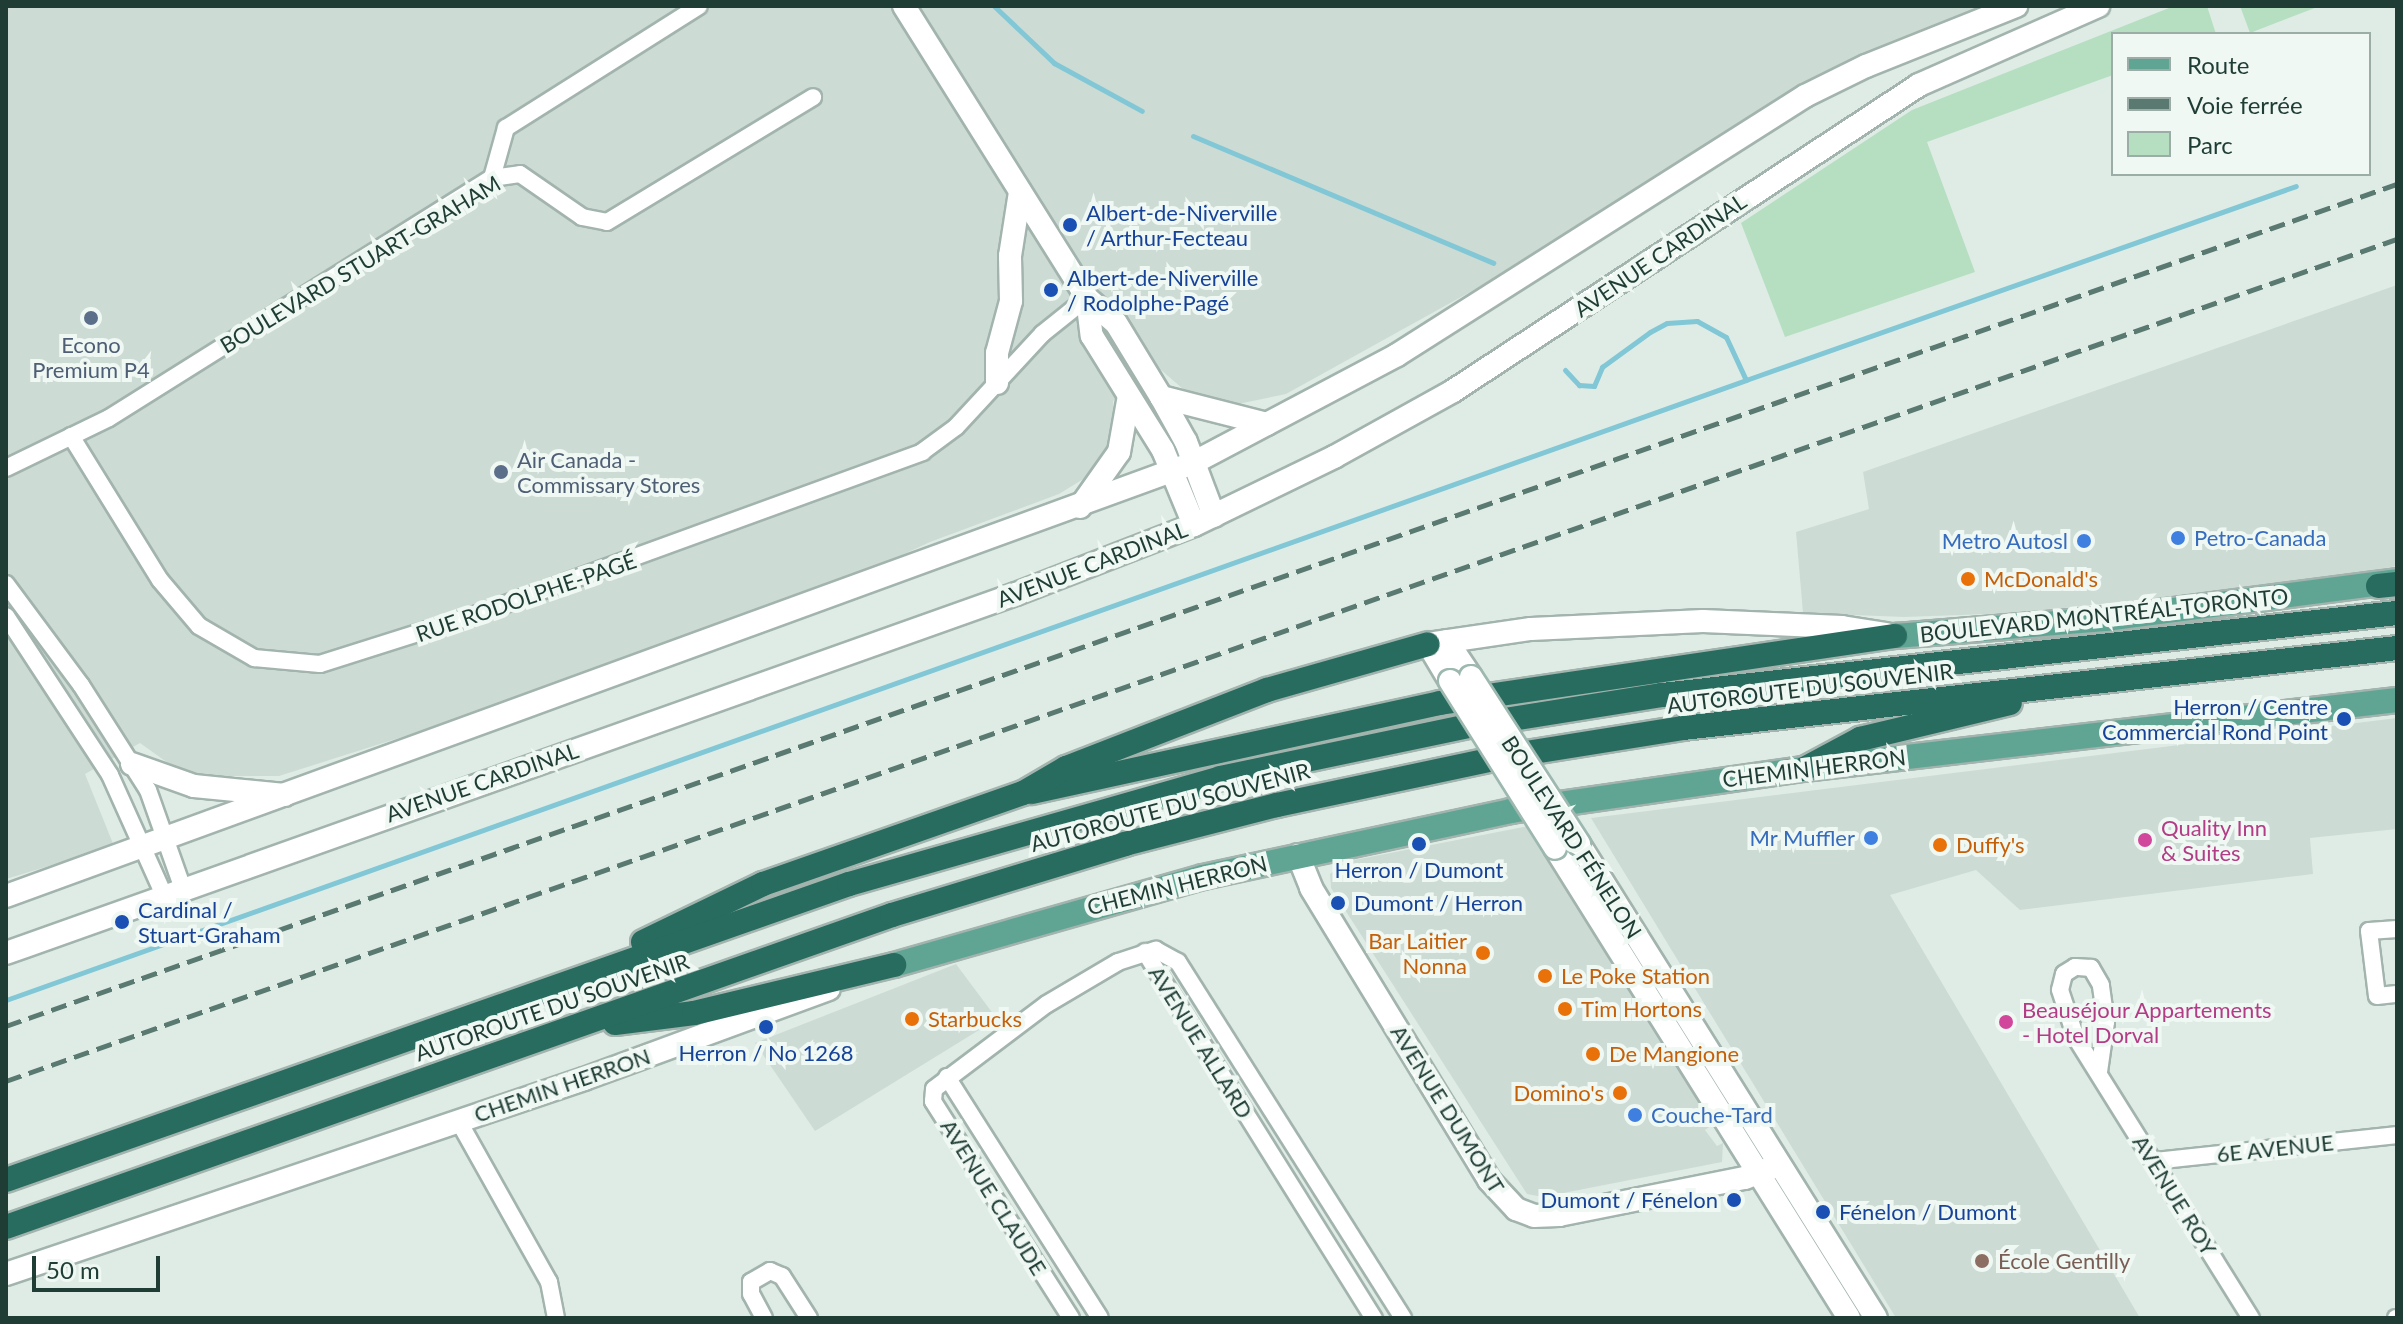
<!DOCTYPE html>
<html>
<head>
<meta charset="utf-8">
<style>
	body { margin:0 }
	#map { position:relative; width:2403px; height:1324px; overflow:hidden; background:#dfece6; font-family:Lato,sans-serif }
	div>[style] { position:absolute }
	[style*='--x'] { left:calc(var(--x)*1px); top:calc(var(--y)*1px); width:calc(var(--w)*1px); rotate:calc(var(--a)*1deg) }
	.built>* { inset:0; background:#cddbd5 }
	.green>* { inset:0; background:#b6dfc1 }
	.stream>* { height:5px; margin:-2.5px; padding:0 2.5px; transform-origin:2.5px; border-radius:2.5px; background:#82c7d6 }
	.roads { filter:drop-shadow(2px 0 #a2b4ad) drop-shadow(-2px 0 #a2b4ad) drop-shadow(0 2px #a2b4ad) drop-shadow(0 -2px #a2b4ad) }
	.street>* { height:16px; margin:-8px; padding:0 8px; transform-origin:8px; border-radius:8px; background:#fff }
	.secondary>* { height:22px; margin:-11px; padding:0 11px; transform-origin:11px; border-radius:11px; background:#fff }
	.primary>* { height:24px; margin:-12px; padding:0 12px; transform-origin:12px; border-radius:12px; background:#60a594 }
	.highway>* { height:24px; margin:-12px; padding:0 12px; transform-origin:12px; border-radius:12px; background:#286b5f }
	.rail>* { height:5px; margin-top:-2.5px; transform-origin:0; background:repeating-linear-gradient(90deg,#597971 0 16px,transparent 0 24px) }
	.bridges { filter:drop-shadow(2px 0 #9db8af) drop-shadow(-2px 0 #9db8af) drop-shadow(0 2px #9db8af) drop-shadow(0 -2px #9db8af) }
	.secondary-bridge>* { height:22px; margin:-11px; padding:0 11px; transform-origin:11px; border-radius:11px; background:#fff }
	.dots>* { width:22px; height:22px; translate:-50% -50%; box-sizing:border-box; border:4px solid #f0f8f4; border-radius:50% }
	span { translate:-50% -50%; white-space:nowrap; text-align:center; line-height:1.15; -webkit-text-stroke:8px #f0f8f4; paint-order:stroke }
	.transit-label { font-size:22px; color:#164399 }
	.left { translate:0 -50%; text-align:left }
	.right { translate:-100% -50%; text-align:right }
	.street-label { font-size:22px; color:#1f3d35 }
	.service-label { font-size:22px; color:#4e5e75 }
	.shop-label { font-size:22px; color:#366cbe }
	.food-label { font-size:22px; color:#c56008 }
	.hotel-label { font-size:22px; color:#b23c85 }
	.education-label { font-size:22px; color:#785e54 }
	.frame { position:absolute; inset:0; border:8px solid #1f3d35; pointer-events:none }
	.legend { position:absolute; left:2111px; top:32px; width:260px; height:144px; box-sizing:border-box; background:#f0f8f4; border:2px solid #9cada8; margin:0; padding:10px 14px; list-style:none; font-size:24px; color:#1f3d35 }
	.legend li { display:flex; align-items:center; gap:16px; height:40px }
	.legend b { width:40px; border:2px solid #9cada8 }
	.scale { position:absolute; left:32px; top:1256px; width:128px; height:36px; box-sizing:border-box; border:4px solid #1f3d35; border-top:0; padding-left:10px; font-size:24px; line-height:28px; white-space:nowrap; color:#1f3d35; -webkit-text-stroke:6px #f0f8f4; paint-order:stroke }
</style>
</head>
<body>
<div id="map">
	<div class="built">
		<i style="clip-path:polygon(6px 6px,1990px 6px,1829px 70px,1526px 261px,1286px 394px,1228px 406px,1197px 401px,1161px 370px,1113px 401px,1117px 435px,1098px 470px,1059px 494px,930px 542px,823px 592px,544px 692px,279px 776px,197px 776px,175px 768px,140px 743px,85px 774px,114px 846px,6px 879px)"></i>
		<i style="clip-path:polygon(2397px 285px,2397px 566px,2293px 584px,2017px 613px,1904px 617px,1803px 613px,1796px 532px,1869px 509px,1863px 472px)"></i>
		<i style="clip-path:polygon(2397px 718px,2397px 829px,2310px 838px,2313px 874px,2020px 910px,1976px 870px,1890px 895px,2140px 1318px,1896px 1318px,1591px 818px)"></i>
		<i style="clip-path:polygon(1529px 826px,1708px 1112px,1712px 1125px,1705px 1130px,1717px 1146px,1723px 1143px,1722px 1162px,1543px 1197px,1527px 1194px,1331px 888px,1330px 874px,1344px 862px)"></i>
		<i style="clip-path:polygon(956px 964px,997px 1019px,815px 1131px,755px 1043px)"></i>
	</div>
	<div class="green">
		<i style="clip-path:polygon(2174px 6px,2207px 6px,2216px 34px,2113px 34px,2113px 75px,1927px 142px,1975px 272px,1785px 337px,1741px 223px,1912px 110px)"></i>
		<i style="clip-path:polygon(2240px 6px,2320px 6px,2250px 33px)"></i>
	</div>
	<div class="stream">
		<i style="--x:994;--y:6;--w:83;--a:43.5"></i>
		<i style="--x:1054;--y:63;--w:100;--a:28.6"></i>
		<i style="--x:1193;--y:136;--w:326;--a:22.9"></i>
		<i style="--x:1565;--y:370;--w:21;--a:47"></i>
		<i style="--x:1579;--y:385;--w:15;--a:4"></i>
		<i style="--x:1594;--y:386;--w:21;--a:-67"></i>
		<i style="--x:1602;--y:367;--w:59;--a:-36.1"></i>
		<i style="--x:1650;--y:332;--w:19;--a:-28"></i>
		<i style="--x:1667;--y:323;--w:30;--a:-4"></i>
		<i style="--x:1697;--y:321;--w:33;--a:29"></i>
		<i style="--x:1726;--y:337;--w:47;--a:65.1"></i>
		<i style="--x:1746;--y:380;--w:583;--a:-19.43"></i>
		<i style="--x:6;--y:1000;--w:1847;--a:-19.61"></i>
	</div>
	<div class="roads">
		<div class="street">
			<i style="--x:492;--y:178;--w:52;--a:-74.4"></i>
			<i style="--x:506;--y:128;--w:228;--a:-32.3"></i>
			<i style="--x:71;--y:436;--w:169;--a:58.3"></i>
			<i style="--x:160;--y:580;--w:60;--a:49.7"></i>
			<i style="--x:199;--y:626;--w:64;--a:30.2"></i>
			<i style="--x:254;--y:658;--w:66;--a:5.2"></i>
			<i style="--x:320;--y:664;--w:166;--a:-17.6"></i>
			<i style="--x:478;--y:614;--w:473;--a:-20"></i>
			<i style="--x:922;--y:452;--w:42;--a:-36.3"></i>
			<i style="--x:956;--y:427;--w:127;--a:-47.2"></i>
			<i style="--x:1042;--y:334;--w:58;--a:-38.7"></i>
			<i style="--x:6;--y:468;--w:114;--a:-25.9"></i>
			<i style="--x:109;--y:418;--w:452;--a:-32.1"></i>
			<i style="--x:492;--y:178;--w:28;--a:-8"></i>
			<i style="--x:520;--y:174;--w:75;--a:34.7"></i>
			<i style="--x:582;--y:217;--w:25;--a:11"></i>
			<i style="--x:607;--y:222;--w:241;--a:-31.2"></i>
			<i style="--x:6;--y:584;--w:126;--a:53.4"></i>
			<i style="--x:81;--y:685;--w:125;--a:57.5"></i>
			<i style="--x:148;--y:790;--w:105;--a:70.5"></i>
			<i style="--x:6;--y:616;--w:190;--a:56.8"></i>
			<i style="--x:110;--y:775;--w:132;--a:65.8"></i>
			<i style="--x:2397;--y:929;--w:28;--a:176"></i>
			<i style="--x:2369;--y:931;--w:65;--a:83"></i>
			<i style="--x:2377;--y:996;--w:20;--a:-6"></i>
			<i style="--x:1145;--y:952;--w:432;--a:58"></i>
			<i style="--x:2099;--y:1072;--w:50;--a:-82"></i>
			<i style="--x:2106;--y:1022;--w:37;--a:-98"></i>
			<i style="--x:2101;--y:985;--w:20;--a:-120"></i>
			<i style="--x:2091;--y:968;--w:16;--a:-176"></i>
			<i style="--x:2075;--y:967;--w:13;--a:148"></i>
			<i style="--x:2064;--y:974;--w:16;--a:104"></i>
			<i style="--x:2060;--y:990;--w:51;--a:71.6"></i>
			<i style="--x:2076;--y:1038;--w:330;--a:58"></i>
			<i style="--x:947;--y:1077;--w:285;--a:57.6"></i>
			<i style="--x:458;--y:1120;--w:186;--a:60.7"></i>
			<i style="--x:549;--y:1282;--w:37;--a:79"></i>
			<i style="--x:2154;--y:1161;--w:244;--a:-6.1"></i>
			<i style="--x:764;--y:1318;--w:27;--a:-118"></i>
			<i style="--x:751;--y:1294;--w:12;--a:-90"></i>
			<i style="--x:751;--y:1282;--w:22;--a:-30"></i>
			<i style="--x:770;--y:1271;--w:13;--a:23"></i>
			<i style="--x:782;--y:1276;--w:50;--a:57.3"></i>
			<i style="--x:1071;--y:1318;--w:257;--a:-122.5"></i>
			<i style="--x:933;--y:1101;--w:12;--a:-85"></i>
			<i style="--x:934;--y:1089;--w:141;--a:-37"></i>
			<i style="--x:1047;--y:1004;--w:82;--a:-30.6"></i>
			<i style="--x:1118;--y:962;--w:40;--a:-18"></i>
			<i style="--x:1156;--y:950;--w:25;--a:29"></i>
			<i style="--x:1178;--y:962;--w:421;--a:57.7"></i>
			<i style="--x:2396;--y:1318;--w:1;--a:0"></i>
		</div>
		<div class="secondary">
			<i style="--x:904;--y:6;--w:345;--a:57.9"></i>
			<i style="--x:1087;--y:298;--w:38;--a:41"></i>
			<i style="--x:1116;--y:323;--w:87;--a:58.7"></i>
			<i style="--x:1161;--y:397;--w:51;--a:60.9"></i>
			<i style="--x:1186;--y:442;--w:79;--a:69.3"></i>
			<i style="--x:1087;--y:298;--w:38;--a:83"></i>
			<i style="--x:1092;--y:336;--w:134;--a:58.1"></i>
			<i style="--x:1163;--y:450;--w:81;--a:67.5"></i>
			<i style="--x:997;--y:383;--w:30;--a:-90"></i>
			<i style="--x:997;--y:353;--w:54;--a:-74.9"></i>
			<i style="--x:1011;--y:301;--w:45;--a:-91.3"></i>
			<i style="--x:1010;--y:256;--w:65;--a:-81.1"></i>
			<i style="--x:1161;--y:397;--w:109;--a:14.3"></i>
			<i style="--x:1080;--y:507;--w:67;--a:-54.7"></i>
			<i style="--x:1119;--y:452;--w:52;--a:-80"></i>
			<i style="--x:1447;--y:641;--w:43;--a:56.3"></i>
			<i style="--x:1450;--y:681;--w:43;--a:-120.7"></i>
			<i style="--x:1428;--y:644;--w:104;--a:-8.3"></i>
			<i style="--x:1531;--y:629;--w:172;--a:-2.7"></i>
			<i style="--x:1703;--y:621;--w:139;--a:2.5"></i>
			<i style="--x:1842;--y:627;--w:45;--a:9"></i>
			<i style="--x:132;--y:764;--w:66;--a:19.5"></i>
			<i style="--x:194;--y:786;--w:91;--a:5.6"></i>
			<i style="--x:1579;--y:844;--w:559;--a:57.93"></i>
			<i style="--x:1555;--y:848;--w:554;--a:57.97"></i>
			<i style="--x:1298;--y:855;--w:35;--a:68"></i>
			<i style="--x:1311;--y:888;--w:342;--a:58.6"></i>
			<i style="--x:1489;--y:1180;--w:40;--a:47"></i>
			<i style="--x:1516;--y:1209;--w:19;--a:21"></i>
			<i style="--x:1534;--y:1216;--w:25;--a:-2"></i>
			<i style="--x:1559;--y:1215;--w:190;--a:-11.3"></i>
			<i style="--x:1745;--y:1178;--w:36;--a:-21"></i>
			<i style="--x:6;--y:896;--w:1264;--a:-20.04"></i>
			<i style="--x:1193;--y:463;--w:231;--a:-27.9"></i>
			<i style="--x:1397;--y:355;--w:483;--a:-32.4"></i>
			<i style="--x:1805;--y:96;--w:68;--a:-26.2"></i>
			<i style="--x:1866;--y:66;--w:162;--a:-21.8"></i>
			<i style="--x:6;--y:953;--w:1072;--a:-19.57"></i>
			<i style="--x:1016;--y:594;--w:191;--a:-21.2"></i>
			<i style="--x:1194;--y:525;--w:156;--a:-25.9"></i>
			<i style="--x:1334;--y:457;--w:136;--a:-29"></i>
			<i style="--x:1453;--y:391;--w:557;--a:-33.29"></i>
			<i style="--x:1919;--y:85;--w:196;--a:-23.8"></i>
			<i style="--x:6;--y:1274;--w:610;--a:-18.64"></i>
			<i style="--x:584;--y:1079;--w:261;--a:-20.2"></i>
		</div>
		<div class="primary">
			<i style="--x:1895;--y:636;--w:211;--a:-4.6"></i>
			<i style="--x:2105;--y:619;--w:294;--a:-7.4"></i>
			<i style="--x:894;--y:965;--w:321;--a:-15.9"></i>
			<i style="--x:1203;--y:877;--w:315;--a:-12.1"></i>
			<i style="--x:1511;--y:811;--w:296;--a:-8.2"></i>
			<i style="--x:1804;--y:769;--w:597;--a:-6.64"></i>
		</div>
		<div class="highway">
			<i style="--x:2378;--y:586;--w:19;--a:-6"></i>
			<i style="--x:1804;--y:769;--w:64;--a:-28.2"></i>
			<i style="--x:1860;--y:739;--w:154;--a:-13.5"></i>
			<i style="--x:1032;--y:792;--w:418;--a:-12.3"></i>
			<i style="--x:1440;--y:703;--w:460;--a:-8.4"></i>
			<i style="--x:643;--y:942;--w:133;--a:-25.8"></i>
			<i style="--x:763;--y:884;--w:275;--a:-19.3"></i>
			<i style="--x:1023;--y:793;--w:50;--a:-30.2"></i>
			<i style="--x:1066;--y:768;--w:216;--a:-21.2"></i>
			<i style="--x:1267;--y:690;--w:167;--a:-15.9"></i>
			<i style="--x:615;--y:1023;--w:80;--a:-7.2"></i>
			<i style="--x:694;--y:1013;--w:206;--a:-13.5"></i>
			<i style="--x:6;--y:1180;--w:893;--a:-19.35"></i>
			<i style="--x:849;--y:884;--w:386;--a:-15.9"></i>
			<i style="--x:1220;--y:778;--w:259;--a:-11.8"></i>
			<i style="--x:1474;--y:725;--w:190;--a:-9.1"></i>
			<i style="--x:1662;--y:695;--w:740;--a:-6.37"></i>
			<i style="--x:6;--y:1227;--w:939;--a:-19.4"></i>
			<i style="--x:892;--y:915;--w:244;--a:-16.9"></i>
			<i style="--x:1125;--y:844;--w:157;--a:-14.4"></i>
			<i style="--x:1277;--y:805;--w:236;--a:-12"></i>
			<i style="--x:1508;--y:756;--w:177;--a:-9.1"></i>
			<i style="--x:1683;--y:728;--w:718;--a:-6.39"></i>
		</div>
	</div>
	<div class="rail">
		<i style="--x:6;--y:1026;--w:2535;--a:-19.4"></i>
		<i style="--x:6;--y:1081;--w:2535;--a:-19.4"></i>
	</div>
	<div class="bridges">
		<div class="secondary-bridge">
			<i style="--x:1471;--y:677;--w:199;--a:57.1"></i>
			<i style="--x:1450;--y:681;--w:197;--a:57.8"></i>
		</div>
	</div>
	<div class="dots">
		<i style="left:1070px;top:225px;background:#1a4fb4"></i>
		<i style="left:1051px;top:290px;background:#1a4fb4"></i>
		<i style="left:91px;top:318px;background:#5c6f8a"></i>
		<i style="left:501px;top:472px;background:#5c6f8a"></i>
		<i style="left:2178px;top:538px;background:#3f7fe0"></i>
		<i style="left:2084px;top:541px;background:#3f7fe0"></i>
		<i style="left:1968px;top:579px;background:#e8710a"></i>
		<i style="left:2344px;top:719px;background:#1a4fb4"></i>
		<i style="left:1871px;top:838px;background:#3f7fe0"></i>
		<i style="left:2145px;top:840px;background:#d1479c"></i>
		<i style="left:1419px;top:844px;background:#1a4fb4"></i>
		<i style="left:1940px;top:845px;background:#e8710a"></i>
		<i style="left:1338px;top:903px;background:#1a4fb4"></i>
		<i style="left:122px;top:922px;background:#1a4fb4"></i>
		<i style="left:1483px;top:953px;background:#e8710a"></i>
		<i style="left:1545px;top:976px;background:#e8710a"></i>
		<i style="left:1565px;top:1009px;background:#e8710a"></i>
		<i style="left:912px;top:1019px;background:#e8710a"></i>
		<i style="left:2006px;top:1022px;background:#d1479c"></i>
		<i style="left:766px;top:1027px;background:#1a4fb4"></i>
		<i style="left:1593px;top:1054px;background:#e8710a"></i>
		<i style="left:1620px;top:1093px;background:#e8710a"></i>
		<i style="left:1635px;top:1115px;background:#3f7fe0"></i>
		<i style="left:1734px;top:1200px;background:#1a4fb4"></i>
		<i style="left:1823px;top:1212px;background:#1a4fb4"></i>
		<i style="left:1982px;top:1261px;background:#8d6e63"></i>
	</div>
	<div class="transit-label">
		<span class="left" style="left:1086px;top:225px">Albert-de-Niverville<br>/ Arthur-Fecteau</span>
		<span class="left" style="left:1067px;top:290px">Albert-de-Niverville<br>/ Rodolphe-Pagé</span>
		<span class="right" style="left:2328px;top:719px">Herron / Centre<br>Commercial Rond Point</span>
		<span style="left:1419px;top:870px">Herron / Dumont</span>
		<span class="left" style="left:1354px;top:903px">Dumont / Herron</span>
		<span class="left" style="left:138px;top:922px">Cardinal /<br>Stuart-Graham</span>
		<span style="left:766px;top:1053px">Herron / No 1268</span>
		<span class="right" style="left:1718px;top:1200px">Dumont / Fénelon</span>
		<span class="left" style="left:1839px;top:1212px">Fénelon / Dumont</span>
	</div>
	<div class="street-label">
		<span style="left:1660px;top:255px;rotate:-34deg">AVENUE CARDINAL</span>
		<span style="left:360px;top:264px;rotate:-31deg">BOULEVARD STUART-GRAHAM</span>
		<span style="left:1092px;top:564px;rotate:-21deg">AVENUE CARDINAL</span>
		<span style="left:526px;top:597px;rotate:-19deg">RUE RODOLPHE-PAGÉ</span>
		<span style="left:2104px;top:615px;rotate:-6deg">BOULEVARD MONTRÉAL-TORONTO</span>
		<span style="left:1810px;top:688px;rotate:-7deg">AUTOROUTE DU SOUVENIR</span>
		<span style="left:1814px;top:768px;rotate:-7deg">CHEMIN HERRON</span>
		<span style="left:482px;top:782px;rotate:-19deg">AVENUE CARDINAL</span>
		<span style="left:1170px;top:807px;rotate:-15deg">AUTOROUTE DU SOUVENIR</span>
		<span style="left:1572px;top:837px;rotate:57deg">BOULEVARD FÉNELON</span>
		<span style="left:1177px;top:885px;rotate:-14deg">CHEMIN HERRON</span>
		<span style="left:552px;top:1007px;rotate:-19deg">AUTOROUTE DU SOUVENIR</span>
		<span style="left:1201px;top:1042px;rotate:58deg">AVENUE ALLARD</span>
		<span style="left:562px;top:1085px;rotate:-19deg">CHEMIN HERRON</span>
		<span style="left:1448px;top:1109px;rotate:58deg">AVENUE DUMONT</span>
		<span style="left:2275px;top:1148px;rotate:-6deg">6E AVENUE</span>
		<span style="left:2175px;top:1195px;rotate:58deg">AVENUE ROY</span>
		<span style="left:994px;top:1197px;rotate:58deg">AVENUE CLAUDE</span>
	</div>
	<div class="service-label">
		<span style="left:91px;top:357px">Econo<br>Premium P4</span>
		<span class="left" style="left:517px;top:472px">Air Canada -<br>Commissary Stores</span>
	</div>
	<div class="shop-label">
		<span class="left" style="left:2194px;top:538px">Petro-Canada</span>
		<span class="right" style="left:2068px;top:541px">Metro Autosl</span>
		<span class="right" style="left:1855px;top:838px">Mr Muffler</span>
		<span class="left" style="left:1651px;top:1115px">Couche-Tard</span>
	</div>
	<div class="food-label">
		<span class="left" style="left:1984px;top:579px">McDonald's</span>
		<span class="left" style="left:1956px;top:845px">Duffy's</span>
		<span class="right" style="left:1467px;top:953px">Bar Laitier<br>Nonna</span>
		<span class="left" style="left:1561px;top:976px">Le Poke Station</span>
		<span class="left" style="left:1581px;top:1009px">Tim Hortons</span>
		<span class="left" style="left:928px;top:1019px">Starbucks</span>
		<span class="left" style="left:1609px;top:1054px">De Mangione</span>
		<span class="right" style="left:1604px;top:1093px">Domino's</span>
	</div>
	<div class="hotel-label">
		<span class="left" style="left:2161px;top:840px">Quality Inn<br>&amp; Suites</span>
		<span class="left" style="left:2022px;top:1022px">Beauséjour Appartements<br>- Hotel Dorval</span>
	</div>
	<div class="education-label">
		<span class="left" style="left:1998px;top:1261px">École Gentilly</span>
	</div>
	<div class="frame"></div>
	<ul class="legend">
	<li><b style="height:10px;background:#60a594"></b>Route</li>
	<li><b style="height:10px;background:#597971"></b>Voie ferrée</li>
	<li><b style="height:22px;background:#b6dfc1"></b>Parc</li>
	</ul>
	<div class="scale">50 m</div>
</div>
</body>
</html>
